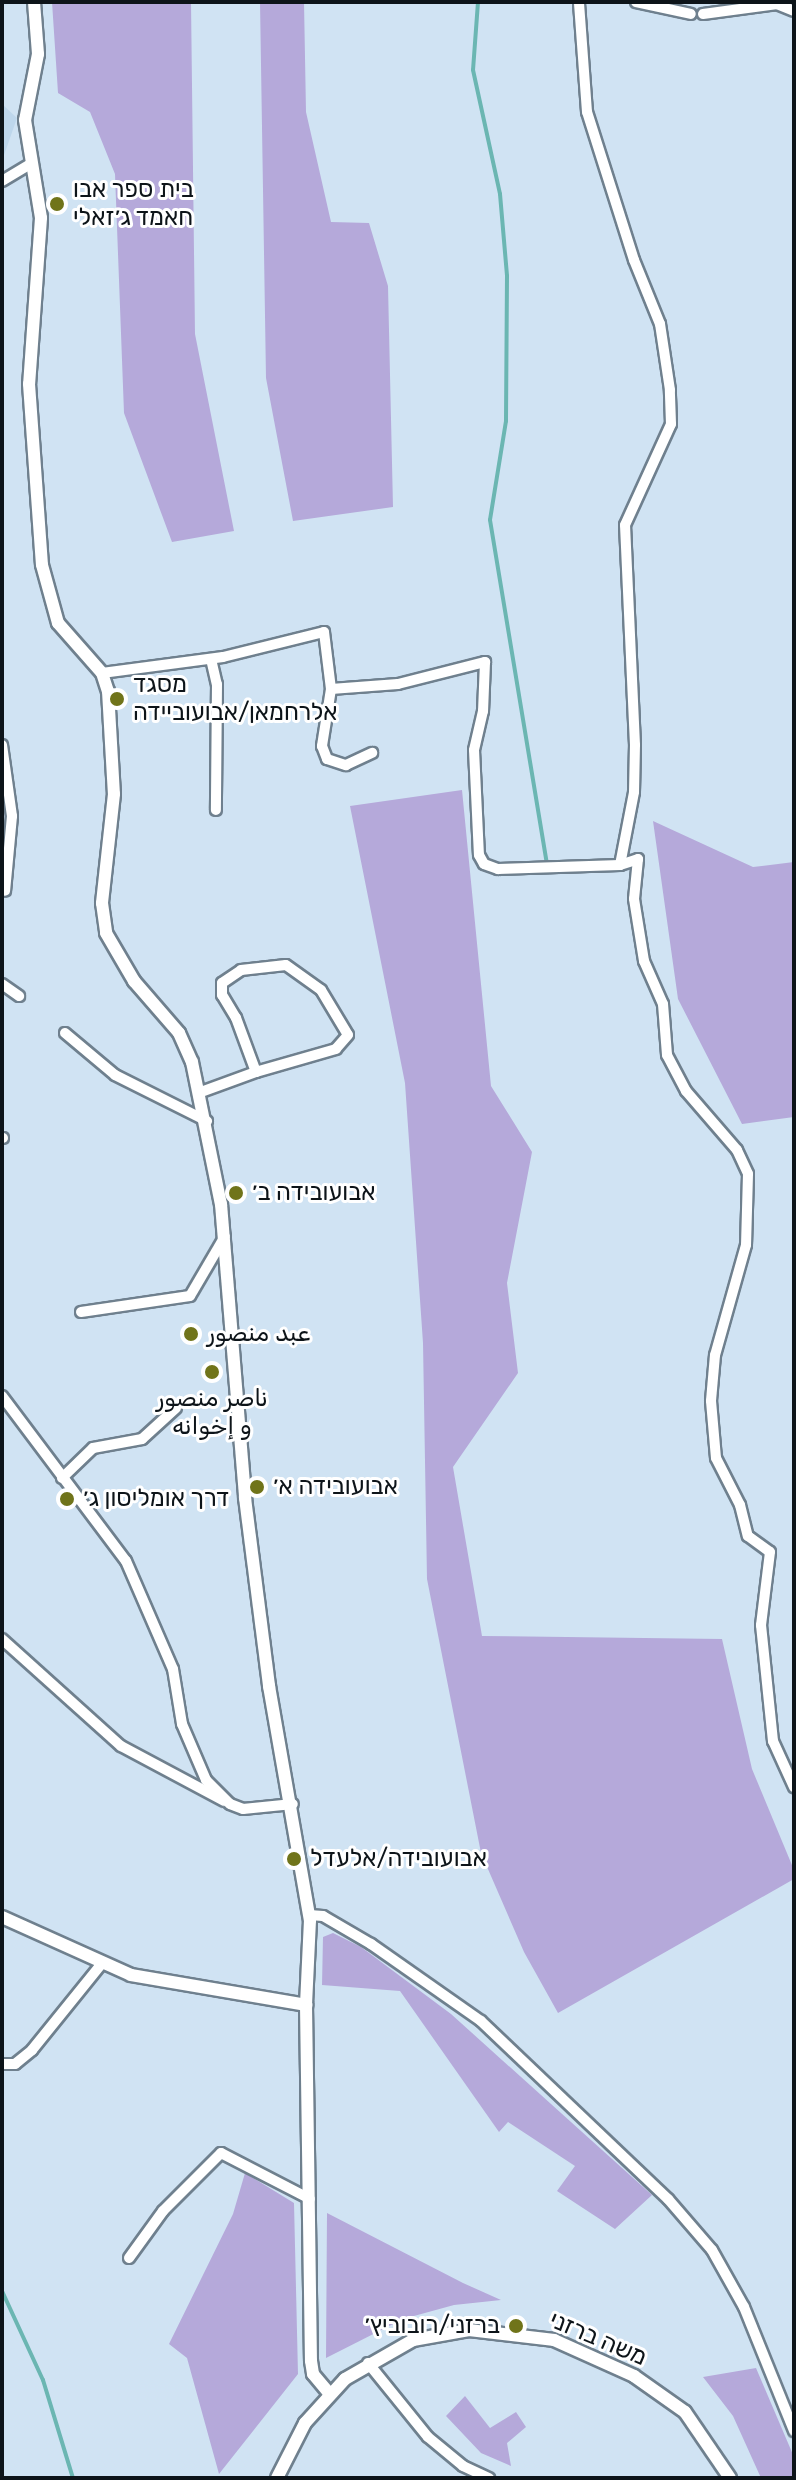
<!DOCTYPE html>
<html>
<head>
<meta charset="utf-8">
<style>
	body { margin:0 }
	#map { position:relative; width:796px; height:2480px; overflow:hidden; background:#d0e3f3; font-family:Rubik,"Noto Naskh Arabic","Noto Sans Hebrew",sans-serif }
	div>[style] { position:absolute }
	[style*='--x'] { left:calc(var(--x)*1px); top:calc(var(--y)*1px); width:calc(var(--w)*1px); rotate:calc(var(--a)*1deg) }
	.built>* { inset:0; background:#bed7ec }
	.green>* { inset:0; background:#b5a9da }
	.stream>* { height:4px; margin:-2px; padding:0 2px; transform-origin:2px; border-radius:2px; background:#6bb6b2 }
	.roads { filter:drop-shadow(2px 0 #6f808e) drop-shadow(-2px 0 #6f808e) drop-shadow(0 2px #6f808e) drop-shadow(0 -2px #6f808e) }
	.minor>* { height:10px; margin:-5px; padding:0 5px; transform-origin:5px; border-radius:5px; background:#fff }
	.tertiary>* { height:12px; margin:-6px; padding:0 6px; transform-origin:6px; border-radius:6px; background:#fff }
	.dots>* { width:22px; height:22px; translate:-50% -50%; box-sizing:border-box; border:4px solid #fff; border-radius:50% }
	span { translate:-50% -50%; white-space:nowrap; text-align:center; line-height:1.15; -webkit-text-stroke:6px #fff; paint-order:stroke }
	.poi-label { font-size:24px; color:#0d1419 }
	.left { translate:0 -50%; text-align:left }
	.right { translate:-100% -50%; text-align:right }
	.street-label { font-size:24px; color:#0d1419 }
	.frame { position:absolute; inset:0; border:4px solid #0d1419; pointer-events:none }
</style>
</head>
<body>
<div id="map">
	<div class="built">
		<i style="clip-path:polygon(2px 104px,17px 118px,2px 161px)"></i>
	</div>
	<div class="green">
		<i style="clip-path:polygon(52px 2px,191px 2px,195px 334px,234px 531px,172px 542px,124px 413px,115px 174px,90px 112px,58px 93px)"></i>
		<i style="clip-path:polygon(260px 2px,304px 2px,306px 112px,331px 222px,369px 223px,388px 286px,393px 507px,293px 521px,266px 378px)"></i>
		<i style="clip-path:polygon(462px 790px,491px 1086px,532px 1152px,507px 1283px,518px 1373px,453px 1467px,482px 1636px,722px 1639px,752px 1769px,794px 1870px,794px 1879px,558px 2013px,524px 1952px,481px 1853px,427px 1579px,423px 1343px,405px 1083px,350px 806px)"></i>
		<i style="clip-path:polygon(653px 821px,753px 867px,794px 862px,794px 1117px,742px 1124px,678px 999px)"></i>
		<i style="clip-path:polygon(333px 1933px,361px 1947px,451px 2014px,652px 2195px,615px 2229px,557px 2191px,575px 2166px,508px 2122px,499px 2132px,400px 1991px,322px 1985px,323px 1937px)"></i>
		<i style="clip-path:polygon(245px 2173px,294px 2203px,298px 2374px,219px 2474px,187px 2358px,169px 2344px,233px 2214px)"></i>
		<i style="clip-path:polygon(327px 2213px,463px 2283px,501px 2300px,454px 2305px,403px 2319px,326px 2358px)"></i>
		<i style="clip-path:polygon(756px 2368px,794px 2457px,794px 2478px,761px 2478px,733px 2416px,703px 2377px)"></i>
		<i style="clip-path:polygon(465px 2396px,490px 2428px,516px 2412px,526px 2427px,507px 2443px,511px 2466px,481px 2453px,446px 2416px)"></i>
	</div>
	<div class="stream">
		<i style="--x:478;--y:2;--w:68;--a:94.2"></i>
		<i style="--x:473;--y:70;--w:127;--a:77.7"></i>
		<i style="--x:500;--y:194;--w:82;--a:85.1"></i>
		<i style="--x:507;--y:276;--w:145;--a:90.4"></i>
		<i style="--x:506;--y:421;--w:100;--a:99.2"></i>
		<i style="--x:490;--y:520;--w:349;--a:80.6"></i>
		<i style="--x:2;--y:2043;--w:33;--a:90"></i>
		<i style="--x:2;--y:2291;--w:98;--a:65.3"></i>
		<i style="--x:43;--y:2380;--w:102;--a:73"></i>
	</div>
	<div class="roads">
		<div class="minor">
			<i style="--x:636;--y:2;--w:56;--a:12.3"></i>
			<i style="--x:703;--y:14;--w:75;--a:-7.7"></i>
			<i style="--x:777;--y:4;--w:18;--a:22"></i>
			<i style="--x:2;--y:181;--w:35;--a:-31"></i>
			<i style="--x:211;--y:659;--w:26;--a:77"></i>
			<i style="--x:217;--y:684;--w:126;--a:90.5"></i>
			<i style="--x:102;--y:673;--w:122;--a:-7.5"></i>
			<i style="--x:223;--y:657;--w:104;--a:-13.9"></i>
			<i style="--x:324;--y:632;--w:57;--a:83"></i>
			<i style="--x:331;--y:689;--w:58;--a:99"></i>
			<i style="--x:322;--y:746;--w:14;--a:69"></i>
			<i style="--x:327;--y:759;--w:20;--a:18"></i>
			<i style="--x:346;--y:765;--w:29;--a:-25"></i>
			<i style="--x:331;--y:689;--w:67;--a:-4.3"></i>
			<i style="--x:398;--y:684;--w:90;--a:-14.2"></i>
			<i style="--x:485;--y:662;--w:49;--a:92.3"></i>
			<i style="--x:483;--y:711;--w:40;--a:103"></i>
			<i style="--x:474;--y:750;--w:105;--a:87.3"></i>
			<i style="--x:479;--y:855;--w:10;--a:61"></i>
			<i style="--x:484;--y:864;--w:15;--a:20"></i>
			<i style="--x:498;--y:869;--w:122;--a:-1.9"></i>
			<i style="--x:620;--y:865;--w:74;--a:-79.1"></i>
			<i style="--x:634;--y:792;--w:47;--a:-88.8"></i>
			<i style="--x:635;--y:745;--w:220;--a:-92.6"></i>
			<i style="--x:625;--y:525;--w:111;--a:-65.5"></i>
			<i style="--x:671;--y:424;--w:34;--a:-92"></i>
			<i style="--x:670;--y:390;--w:67;--a:-98.6"></i>
			<i style="--x:660;--y:324;--w:69;--a:-112.1"></i>
			<i style="--x:634;--y:260;--w:155;--a:-107.6"></i>
			<i style="--x:587;--y:112;--w:110;--a:-94.2"></i>
			<i style="--x:2;--y:745;--w:72;--a:82"></i>
			<i style="--x:12;--y:816;--w:75;--a:95.3"></i>
			<i style="--x:620;--y:865;--w:19;--a:-18"></i>
			<i style="--x:638;--y:859;--w:40;--a:95.7"></i>
			<i style="--x:634;--y:899;--w:63;--a:80.8"></i>
			<i style="--x:644;--y:961;--w:47;--a:66.2"></i>
			<i style="--x:663;--y:1004;--w:51;--a:85.5"></i>
			<i style="--x:667;--y:1055;--w:41;--a:62.2"></i>
			<i style="--x:686;--y:1091;--w:78;--a:49.2"></i>
			<i style="--x:737;--y:1150;--w:26;--a:65"></i>
			<i style="--x:748;--y:1174;--w:71;--a:91.6"></i>
			<i style="--x:746;--y:1245;--w:114;--a:105.7"></i>
			<i style="--x:715;--y:1355;--w:46;--a:95"></i>
			<i style="--x:711;--y:1401;--w:57;--a:85"></i>
			<i style="--x:716;--y:1458;--w:53;--a:62.9"></i>
			<i style="--x:740;--y:1505;--w:32;--a:76"></i>
			<i style="--x:748;--y:1536;--w:27;--a:36"></i>
			<i style="--x:770;--y:1552;--w:74;--a:97"></i>
			<i style="--x:761;--y:1625;--w:117;--a:84.1"></i>
			<i style="--x:773;--y:1741;--w:51;--a:65.5"></i>
			<i style="--x:2;--y:984;--w:21;--a:35"></i>
			<i style="--x:65;--y:1033;--w:65;--a:40"></i>
			<i style="--x:115;--y:1075;--w:103;--a:26.6"></i>
			<i style="--x:201;--y:1092;--w:59;--a:-20"></i>
			<i style="--x:256;--y:1072;--w:58;--a:-110.3"></i>
			<i style="--x:236;--y:1018;--w:27;--a:-121"></i>
			<i style="--x:222;--y:995;--w:12;--a:-90"></i>
			<i style="--x:222;--y:983;--w:23;--a:-34"></i>
			<i style="--x:241;--y:970;--w:45;--a:-6.3"></i>
			<i style="--x:286;--y:965;--w:43;--a:35.5"></i>
			<i style="--x:321;--y:990;--w:52;--a:59"></i>
			<i style="--x:348;--y:1035;--w:18;--a:131"></i>
			<i style="--x:336;--y:1049;--w:83;--a:164"></i>
			<i style="--x:2;--y:1138;--w:1;--a:0"></i>
			<i style="--x:81;--y:1312;--w:110;--a:-8.4"></i>
			<i style="--x:190;--y:1296;--w:69;--a:-59.7"></i>
			<i style="--x:2;--y:1396;--w:206;--a:53.1"></i>
			<i style="--x:126;--y:1561;--w:118;--a:66.5"></i>
			<i style="--x:173;--y:1669;--w:56;--a:80.7"></i>
			<i style="--x:182;--y:1724;--w:61;--a:66.8"></i>
			<i style="--x:206;--y:1780;--w:34;--a:45"></i>
			<i style="--x:230;--y:1804;--w:14;--a:21"></i>
			<i style="--x:243;--y:1809;--w:50;--a:-5.7"></i>
			<i style="--x:62;--y:1478;--w:43;--a:-44.1"></i>
			<i style="--x:93;--y:1448;--w:50;--a:-10.4"></i>
			<i style="--x:142;--y:1439;--w:46;--a:-42.4"></i>
			<i style="--x:2;--y:1639;--w:160;--a:42"></i>
			<i style="--x:121;--y:1746;--w:117;--a:28.1"></i>
			<i style="--x:309;--y:1915;--w:14;--a:4"></i>
			<i style="--x:323;--y:1916;--w:56;--a:30.3"></i>
			<i style="--x:371;--y:1944;--w:134;--a:35"></i>
			<i style="--x:481;--y:2021;--w:258;--a:43.6"></i>
			<i style="--x:668;--y:2199;--w:67;--a:49.2"></i>
			<i style="--x:712;--y:2250;--w:65;--a:60.7"></i>
			<i style="--x:744;--y:2307;--w:134;--a:68"></i>
			<i style="--x:2;--y:2064;--w:13;--a:0"></i>
			<i style="--x:15;--y:2064;--w:22;--a:-39"></i>
			<i style="--x:32;--y:2050;--w:113;--a:-51.1"></i>
			<i style="--x:129;--y:2258;--w:58;--a:-54.1"></i>
			<i style="--x:163;--y:2211;--w:82;--a:-45"></i>
			<i style="--x:221;--y:2153;--w:100;--a:27.3"></i>
			<i style="--x:368;--y:2363;--w:95;--a:51"></i>
			<i style="--x:428;--y:2437;--w:45;--a:39.6"></i>
			<i style="--x:463;--y:2466;--w:29;--a:25"></i>
		</div>
		<div class="tertiary">
			<i style="--x:34;--y:2;--w:52;--a:85.6"></i>
			<i style="--x:38;--y:54;--w:67;--a:101.1"></i>
			<i style="--x:25;--y:120;--w:99;--a:80.7"></i>
			<i style="--x:41;--y:218;--w:166;--a:94.1"></i>
			<i style="--x:29;--y:384;--w:181;--a:85.9"></i>
			<i style="--x:42;--y:565;--w:60;--a:74.6"></i>
			<i style="--x:58;--y:623;--w:67;--a:48.7"></i>
			<i style="--x:102;--y:673;--w:19;--a:72"></i>
			<i style="--x:108;--y:691;--w:103;--a:86.7"></i>
			<i style="--x:114;--y:794;--w:110;--a:96.3"></i>
			<i style="--x:102;--y:903;--w:30;--a:82"></i>
			<i style="--x:106;--y:933;--w:56;--a:59.7"></i>
			<i style="--x:134;--y:981;--w:69;--a:49.1"></i>
			<i style="--x:179;--y:1033;--w:32;--a:66"></i>
			<i style="--x:192;--y:1062;--w:145;--a:78.5"></i>
			<i style="--x:221;--y:1204;--w:295;--a:85.3"></i>
			<i style="--x:245;--y:1498;--w:190;--a:82.7"></i>
			<i style="--x:269;--y:1686;--w:238;--a:80.1"></i>
			<i style="--x:310;--y:1920;--w:85;--a:92.7"></i>
			<i style="--x:306;--y:2005;--w:356;--a:89.2"></i>
			<i style="--x:311;--y:2361;--w:13;--a:81"></i>
			<i style="--x:313;--y:2374;--w:25;--a:50"></i>
			<i style="--x:2;--y:1917;--w:141;--a:24.2"></i>
			<i style="--x:131;--y:1975;--w:178;--a:9.7"></i>
			<i style="--x:277;--y:2478;--w:62;--a:-63"></i>
			<i style="--x:305;--y:2423;--w:59;--a:-47.7"></i>
			<i style="--x:345;--y:2379;--w:78;--a:-29.8"></i>
			<i style="--x:413;--y:2340;--w:57;--a:-10.1"></i>
			<i style="--x:469;--y:2330;--w:86;--a:6.7"></i>
			<i style="--x:554;--y:2340;--w:88;--a:24.2"></i>
			<i style="--x:634;--y:2376;--w:62;--a:35.2"></i>
			<i style="--x:685;--y:2412;--w:80;--a:55.7"></i>
		</div>
	</div>
	<div class="dots">
		<i style="left:57px;top:204px;background:#70741a"></i>
		<i style="left:117px;top:699px;background:#70741a"></i>
		<i style="left:236px;top:1193px;background:#70741a"></i>
		<i style="left:191px;top:1334px;background:#70741a"></i>
		<i style="left:212px;top:1372px;background:#70741a"></i>
		<i style="left:257px;top:1487px;background:#70741a"></i>
		<i style="left:67px;top:1499px;background:#70741a"></i>
		<i style="left:294px;top:1859px;background:#70741a"></i>
		<i style="left:516px;top:2326px;background:#70741a"></i>
	</div>
	<div class="poi-label">
		<span class="left" style="left:73px;top:204px">בית ספר אבו<br>חאמד ג׳זאלי</span>
		<span class="left" style="left:133px;top:699px">מסגד<br>אלרחמאן/אבועוביידה</span>
		<span class="left" style="left:252px;top:1193px">אבועובידה ב׳</span>
		<span class="left" style="left:207px;top:1334px">عبد منصور</span>
		<span style="left:212px;top:1413px">ناصر منصور<br>و إخوانه</span>
		<span class="left" style="left:273px;top:1487px">אבועובידה א׳</span>
		<span class="left" style="left:83px;top:1499px">דרך אומליסון ג׳</span>
		<span class="left" style="left:310px;top:1859px">אבועובידה/אלעדל</span>
		<span class="right" style="left:500px;top:2326px">ברזני/רובוביץ׳</span>
	</div>
	<div class="street-label">
		<span style="left:598px;top:2339px;rotate:23deg">משה ברזני</span>
	</div>
	<div class="frame"></div>
</div>
</body>
</html>
